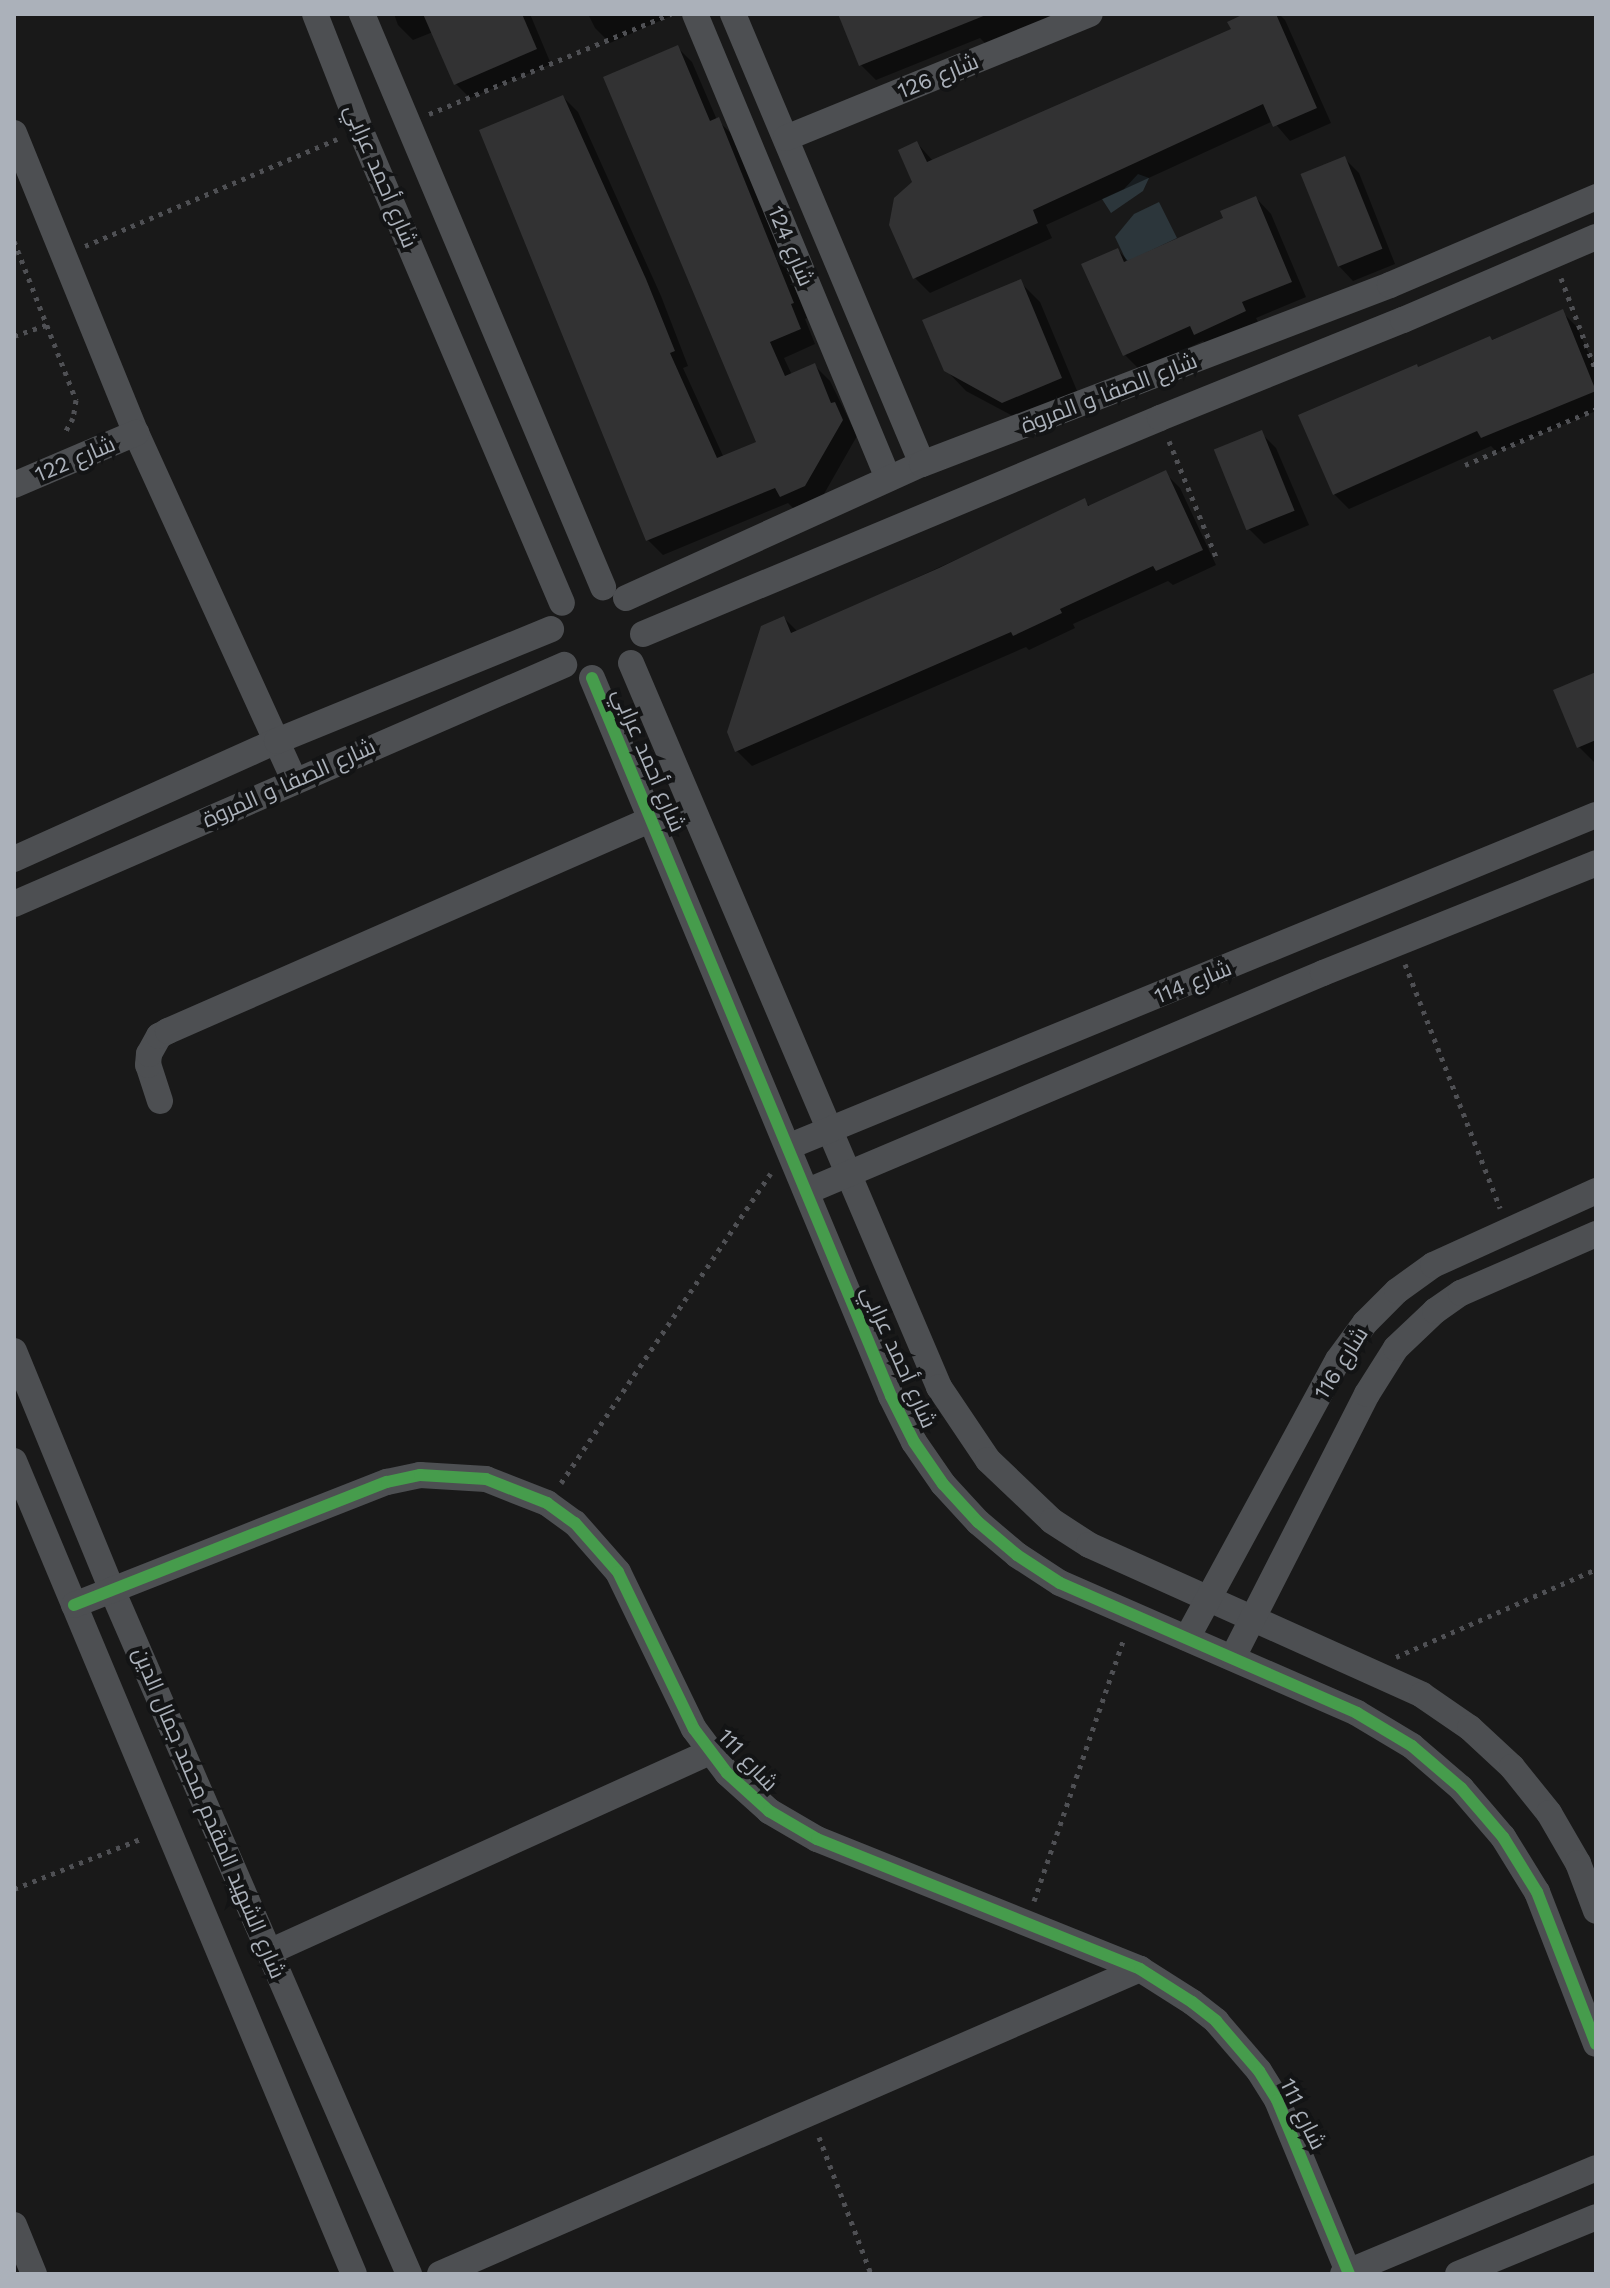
<!DOCTYPE html>
<meta charset="utf-8">
<style>
body{margin:0}
#map{position:relative;width:1610px;height:2288px;overflow:hidden;background:#191919;font-family:"Work Sans",Cairo,sans-serif}
div>[style]{position:absolute}
.water>*{inset:0;background:#2c363b}
.shadow>*{inset:0;background:#0007}
.building>*{inset:0;background:#323233;transform-origin:0 0}
.path>*{height:5px;margin-top:-2.5px;transform-origin:0;background:repeating-linear-gradient(90deg,#4f5054 0 4px,transparent 0 10px)}
.minor>*{height:26px;margin:-13px;padding:0 13px;transform-origin:13px;border-radius:13px;background:#4d4f52}
.cycleway>*{height:12px;margin:-6px;padding:0 6px;transform-origin:6px;border-radius:6px;background:#469c4c}
span{translate:-50% -50%;white-space:nowrap;text-align:center;line-height:1.15;-webkit-text-stroke:8px #131415;paint-order:stroke}
.street-label{font-size:22px;color:#abb1ba}
.frame{position:absolute;inset:0;border:16px solid #abb1ba;pointer-events:none}
</style>
<div id="map">
<div class="water">
<div style="clip-path:polygon(1138px 174px,1149px 178px,1143px 191px,1111px 213px,1102px 199px,1124px 189px)"></div>
<div style="clip-path:polygon(1159px 202px,1177px 238px,1127px 262px,1115px 237px,1134px 214px)"></div>
</div>
<div class="shadow">
<div style="clip-path:polygon(394px 14px,530px 14px,551px 64px,470px 98px,455px 83px,433px 32px,413px 40px,398px 25px)"></div>
<div style="clip-path:polygon(588px 14px,675px 14px,610px 43px,595px 28px)"></div>
<div style="clip-path:polygon(840px 14px,1083px 14px,991px 49px,980px 38px,876px 80px,861px 65px)"></div>
<div style="clip-path:polygon(1249px 14px,1279px 14px,1285px 20px,1331px 123px,1290px 141px,1273px 121px,1046px 225px,1052px 238px,930px 293px,915px 278px,891px 224px,915px 183px,917px 143px,933px 161px,1233px 30px)"></div>
<div style="clip-path:polygon(677px 47px,692px 62px,717px 120px,733px 135px,807px 318px,805px 319px,815px 344px,784px 358px,792px 375px,815px 366px,830px 381px,857px 436px,820px 501px,796px 511px,788px 503px,663px 555px,648px 540px,563px 97px,578px 112px,661px 296px,688px 366px,683px 368px,724px 458px,758px 444px)"></div>
<div style="clip-path:polygon(1344px 158px,1359px 173px,1395px 264px,1353px 281px,1338px 265px)"></div>
<div style="clip-path:polygon(1256px 198px,1271px 214px,1306px 297px,1256px 318px,1260px 326px,1211px 349px,1203px 341px,1140px 370px,1125px 355px,1118px 250px,1129px 262px,1226px 219px)"></div>
<div style="clip-path:polygon(1020px 282px,1040px 302px,1080px 398px,1024px 422px,966px 391px,946px 370px)"></div>
<div style="clip-path:polygon(1562px 312px,1577px 327px,1596px 370px,1596px 411px,1497px 452px,1491px 446px,1349px 509px,1334px 494px,1419px 369px)"></div>
<div style="clip-path:polygon(1261px 433px,1276px 448px,1309px 525px,1264px 544px,1249px 529px)"></div>
<div style="clip-path:polygon(1165px 473px,1180px 488px,1216px 565px,1173px 585px,1168px 581px,1073px 624px,1075px 628px,1029px 650px,1026px 647px,752px 766px,737px 751px,730px 732px,784px 618px,798px 632px,1084px 501px,1091px 507px)"></div>
<div style="clip-path:polygon(1596px 675px,1596px 761px,1594px 762px,1579px 747px)"></div>
</div>
<div class="building">
<div style="clip-path:polygon(423px 14px,522px 14px,537px 49px,454px 85px)"></div>
<div style="clip-path:polygon(838px 14px,986px 14px,986px 15px,859px 66px)"></div>
<div style="clip-path:polygon(1244px 14px,1276px 14px,1317px 108px,1273px 127px,1263px 104px,1033px 210px,1038px 223px,913px 279px,889px 225px,894px 198px,912px 182px,898px 150px,917px 141px,927px 162px,1231px 29px,1227px 22px)"></div>
<div style="clip-path:polygon(678px 45px,710px 121px,719px 117px,794px 303px,791px 304px,801px 329px,770px 342px,785px 376px,815px 363px,831px 403px,835px 402px,843px 420px,805px 486px,780px 497px,775px 488px,646px 541px,479px 130px,563px 95px,646px 279px,675px 351px,670px 353px,717px 458px,756px 442px,603px 77px)"></div>
<div style="left:1345px;top:156px;width:100px;height:48px;rotate:68deg"></div>
<div style="clip-path:polygon(1256px 196px,1292px 282px,1242px 302px,1246px 311px,1194px 335px,1190px 326px,1123px 356px,1081px 264px,1118px 248px,1124px 262px,1223px 218px,1220px 211px)"></div>
<div style="clip-path:polygon(1021px 279px,1062px 378px,1002px 403px,944px 371px,922px 320px)"></div>
<div style="clip-path:polygon(1563px 309px,1596px 391px,1481px 438px,1477px 431px,1333px 495px,1298px 415px,1417px 364px,1418px 367px,1490px 336px,1492px 340px)"></div>
<div style="left:1262px;top:430px;width:87px;height:52px;rotate:68deg"></div>
<div style="clip-path:polygon(1166px 470px,1203px 550px,1156px 571px,1153px 566px,1060px 609px,1062px 613px,1013px 636px,1011px 632px,735px 752px,727px 732px,761px 626px,784px 616px,791px 633px,939px 568px,1085px 498px,1088px 506px)"></div>
<div style="clip-path:polygon(1596px 672px,1596px 740px,1577px 748px,1553px 690px)"></div>
</div>
<div class="path">
<div style="left:429px;top:114px;width:262px;rotate:-22.5deg"></div>
<div style="left:14px;top:241px;width:171px;rotate:68.7deg"></div>
<div style="left:76px;top:400px;width:18px;rotate:99deg"></div>
<div style="left:73px;top:418px;width:18px;rotate:119deg"></div>
<div style="left:85px;top:246px;width:274px;rotate:-23deg"></div>
<div style="left:1561px;top:278px;width:99px;rotate:69.4deg"></div>
<div style="left:14px;top:336px;width:36px;rotate:-19deg"></div>
<div style="left:1169px;top:441px;width:125px;rotate:67.9deg"></div>
<div style="left:1465px;top:465px;width:142px;rotate:-23.1deg"></div>
<div style="left:1405px;top:964px;width:262px;rotate:68.7deg"></div>
<div style="left:561px;top:1483px;width:374px;rotate:-55.9deg"></div>
<div style="left:1396px;top:1657px;width:219px;rotate:-23.7deg"></div>
<div style="left:14px;top:1889px;width:139px;rotate:-21.6deg"></div>
<div style="left:1034px;top:1901px;width:278px;rotate:-71.1deg"></div>
<div style="left:819px;top:2137px;width:147px;rotate:69.2deg"></div>
</div>
<div class="minor">
<div style="left:315px;top:14px;width:123px;rotate:68.6deg"></div>
<div style="left:360px;top:129px;width:515px;rotate:66.92deg"></div>
<div style="left:362px;top:14px;width:622px;rotate:67.19deg"></div>
<div style="left:695px;top:14px;width:503px;rotate:67.42deg"></div>
<div style="left:733px;top:14px;width:488px;rotate:67.2deg"></div>
<div style="left:14px;top:133px;width:324px;rotate:67.9deg"></div>
<div style="left:136px;top:433px;width:380px;rotate:65.5deg"></div>
<div style="left:786px;top:138px;width:328px;rotate:-22.2deg"></div>
<div style="left:14px;top:485px;width:133px;rotate:-23.1deg"></div>
<div style="left:626px;top:598px;width:325px;rotate:-24.4deg"></div>
<div style="left:922px;top:464px;width:501px;rotate:-20.93deg"></div>
<div style="left:1390px;top:285px;width:224px;rotate:-23.1deg"></div>
<div style="left:643px;top:634px;width:560px;rotate:-22.67deg"></div>
<div style="left:1160px;top:418px;width:262px;rotate:-22deg"></div>
<div style="left:1403px;top:320px;width:210px;rotate:-23.3deg"></div>
<div style="left:631px;top:663px;width:787px;rotate:66.95deg"></div>
<div style="left:939px;top:1387px;width:88px;rotate:56.1deg"></div>
<div style="left:988px;top:1460px;width:88px;rotate:43.6deg"></div>
<div style="left:1052px;top:1521px;width:44px;rotate:33deg"></div>
<div style="left:1089px;top:1545px;width:365px;rotate:24.2deg"></div>
<div style="left:1422px;top:1695px;width:58px;rotate:34.5deg"></div>
<div style="left:1470px;top:1728px;width:57px;rotate:42.9deg"></div>
<div style="left:1512px;top:1767px;width:59px;rotate:51.2deg"></div>
<div style="left:1549px;top:1813px;width:58px;rotate:59.9deg"></div>
<div style="left:1578px;top:1863px;width:51px;rotate:69.4deg"></div>
<div style="left:592px;top:678px;width:778px;rotate:67.39deg"></div>
<div style="left:891px;top:1396px;width:51px;rotate:63.4deg"></div>
<div style="left:914px;top:1442px;width:51px;rotate:55.4deg"></div>
<div style="left:943px;top:1484px;width:52px;rotate:47.4deg"></div>
<div style="left:978px;top:1522px;width:51px;rotate:40.2deg"></div>
<div style="left:1017px;top:1555px;width:51px;rotate:33.1deg"></div>
<div style="left:1060px;top:1583px;width:324px;rotate:23.6deg"></div>
<div style="left:1357px;top:1713px;width:64px;rotate:31deg"></div>
<div style="left:1412px;top:1746px;width:65px;rotate:40.6deg"></div>
<div style="left:1461px;top:1788px;width:65px;rotate:49.4deg"></div>
<div style="left:1503px;top:1837px;width:65px;rotate:58.3deg"></div>
<div style="left:1537px;top:1892px;width:163px;rotate:68.8deg"></div>
<div style="left:14px;top:859px;width:288px;rotate:-24.2deg"></div>
<div style="left:277px;top:741px;width:296px;rotate:-22.2deg"></div>
<div style="left:14px;top:904px;width:600px;rotate:-23.49deg"></div>
<div style="left:160px;top:1101px;width:38px;rotate:-108deg"></div>
<div style="left:148px;top:1065px;width:11px;rotate:-85deg"></div>
<div style="left:149px;top:1054px;width:21px;rotate:-61deg"></div>
<div style="left:159px;top:1036px;width:10px;rotate:-29deg"></div>
<div style="left:168px;top:1031px;width:528px;rotate:-23.65deg"></div>
<div style="left:790px;top:1146px;width:871px;rotate:-22.33deg"></div>
<div style="left:808px;top:1191px;width:559px;rotate:-22.94deg"></div>
<div style="left:1323px;top:973px;width:294px;rotate:-21.9deg"></div>
<div style="left:14px;top:1351px;width:258px;rotate:67.7deg"></div>
<div style="left:112px;top:1590px;width:746px;rotate:66.53deg"></div>
<div style="left:14px;top:1461px;width:881px;rotate:67.31deg"></div>
<div style="left:74px;top:1605px;width:336px;rotate:-21.5deg"></div>
<div style="left:387px;top:1482px;width:34px;rotate:-12deg"></div>
<div style="left:420px;top:1475px;width:66px;rotate:3.5deg"></div>
<div style="left:486px;top:1479px;width:66px;rotate:21.5deg"></div>
<div style="left:547px;top:1503px;width:34px;rotate:36deg"></div>
<div style="left:575px;top:1523px;width:65px;rotate:48.7deg"></div>
<div style="left:618px;top:1572px;width:174px;rotate:64.2deg"></div>
<div style="left:694px;top:1729px;width:55px;rotate:53.1deg"></div>
<div style="left:727px;top:1773px;width:57px;rotate:42.1deg"></div>
<div style="left:769px;top:1811px;width:56px;rotate:30.3deg"></div>
<div style="left:817px;top:1839px;width:348px;rotate:21.9deg"></div>
<div style="left:1140px;top:1969px;width:62px;rotate:32.4deg"></div>
<div style="left:1192px;top:2002px;width:31px;rotate:38deg"></div>
<div style="left:1216px;top:2021px;width:66px;rotate:49.3deg"></div>
<div style="left:1259px;top:2071px;width:34px;rotate:58deg"></div>
<div style="left:1277px;top:2100px;width:188px;rotate:67.5deg"></div>
<div style="left:1187px;top:1638px;width:316px;rotate:-61.5deg"></div>
<div style="left:1338px;top:1360px;width:46px;rotate:-53.9deg"></div>
<div style="left:1365px;top:1323px;width:45px;rotate:-45deg"></div>
<div style="left:1397px;top:1291px;width:44px;rotate:-35.8deg"></div>
<div style="left:1433px;top:1265px;width:179px;rotate:-24.4deg"></div>
<div style="left:1233px;top:1657px;width:295px;rotate:-63deg"></div>
<div style="left:1367px;top:1394px;width:54px;rotate:-57.8deg"></div>
<div style="left:1396px;top:1348px;width:54px;rotate:-43.5deg"></div>
<div style="left:1435px;top:1311px;width:32px;rotate:-35deg"></div>
<div style="left:1461px;top:1293px;width:147px;rotate:-23.6deg"></div>
<div style="left:269px;top:1952px;width:483px;rotate:-24.4deg"></div>
<div style="left:14px;top:2225px;width:53px;rotate:67.8deg"></div>
<div style="left:440px;top:2274px;width:764px;rotate:-23.54deg"></div>
<div style="left:1343px;top:2274px;width:274px;rotate:-22.7deg"></div>
<div style="left:1458px;top:2274px;width:149px;rotate:-22.4deg"></div>
</div>
<div class="cycleway">
<div style="left:592px;top:678px;width:778px;rotate:67.39deg"></div>
<div style="left:891px;top:1396px;width:51px;rotate:63.4deg"></div>
<div style="left:914px;top:1442px;width:51px;rotate:55.4deg"></div>
<div style="left:943px;top:1484px;width:52px;rotate:47.4deg"></div>
<div style="left:978px;top:1522px;width:51px;rotate:40.2deg"></div>
<div style="left:1017px;top:1555px;width:51px;rotate:33.1deg"></div>
<div style="left:1060px;top:1583px;width:324px;rotate:23.6deg"></div>
<div style="left:1357px;top:1713px;width:64px;rotate:31deg"></div>
<div style="left:1412px;top:1746px;width:65px;rotate:40.6deg"></div>
<div style="left:1461px;top:1788px;width:65px;rotate:49.4deg"></div>
<div style="left:1503px;top:1837px;width:65px;rotate:58.3deg"></div>
<div style="left:1537px;top:1892px;width:163px;rotate:68.8deg"></div>
<div style="left:74px;top:1605px;width:336px;rotate:-21.5deg"></div>
<div style="left:387px;top:1482px;width:34px;rotate:-12deg"></div>
<div style="left:420px;top:1475px;width:66px;rotate:3.5deg"></div>
<div style="left:486px;top:1479px;width:66px;rotate:21.5deg"></div>
<div style="left:547px;top:1503px;width:34px;rotate:36deg"></div>
<div style="left:575px;top:1523px;width:65px;rotate:48.7deg"></div>
<div style="left:618px;top:1572px;width:174px;rotate:64.2deg"></div>
<div style="left:694px;top:1729px;width:55px;rotate:53.1deg"></div>
<div style="left:727px;top:1773px;width:57px;rotate:42.1deg"></div>
<div style="left:769px;top:1811px;width:56px;rotate:30.3deg"></div>
<div style="left:817px;top:1839px;width:348px;rotate:21.9deg"></div>
<div style="left:1140px;top:1969px;width:62px;rotate:32.4deg"></div>
<div style="left:1192px;top:2002px;width:31px;rotate:38deg"></div>
<div style="left:1216px;top:2021px;width:66px;rotate:49.3deg"></div>
<div style="left:1259px;top:2071px;width:34px;rotate:58deg"></div>
<div style="left:1277px;top:2100px;width:188px;rotate:67.5deg"></div>
</div>
<div class="street-label">
<span style="left:938px;top:76px;rotate:-22deg">شارع 126</span>
<span style="left:381px;top:176px;rotate:67deg">شارع أحمد عرابي</span>
<span style="left:791px;top:246px;rotate:67deg">شارع 124</span>
<span style="left:1109px;top:393px;rotate:-21deg">شارع الصفا و المروة</span>
<span style="left:75px;top:459px;rotate:-23deg">شارع 122</span>
<span style="left:649px;top:760px;rotate:67deg">شارع أحمد عرابي</span>
<span style="left:289px;top:783px;rotate:-24deg">شارع الصفا و المروة</span>
<span style="left:1193px;top:982px;rotate:-22deg">شارع 114</span>
<span style="left:899px;top:1357px;rotate:66deg">شارع أحمد عرابي</span>
<span style="left:1341px;top:1363px;rotate:-58deg">شارع 116</span>
<span style="left:748px;top:1760px;rotate:47deg">شارع 111</span>
<span style="left:209px;top:1813px;rotate:67deg">شارع الشهيد المقدم محمد جمال الدين</span>
<span style="left:1303px;top:2114px;rotate:64deg">شارع 111</span>
</div>
<div class="frame"></div>
</div>
